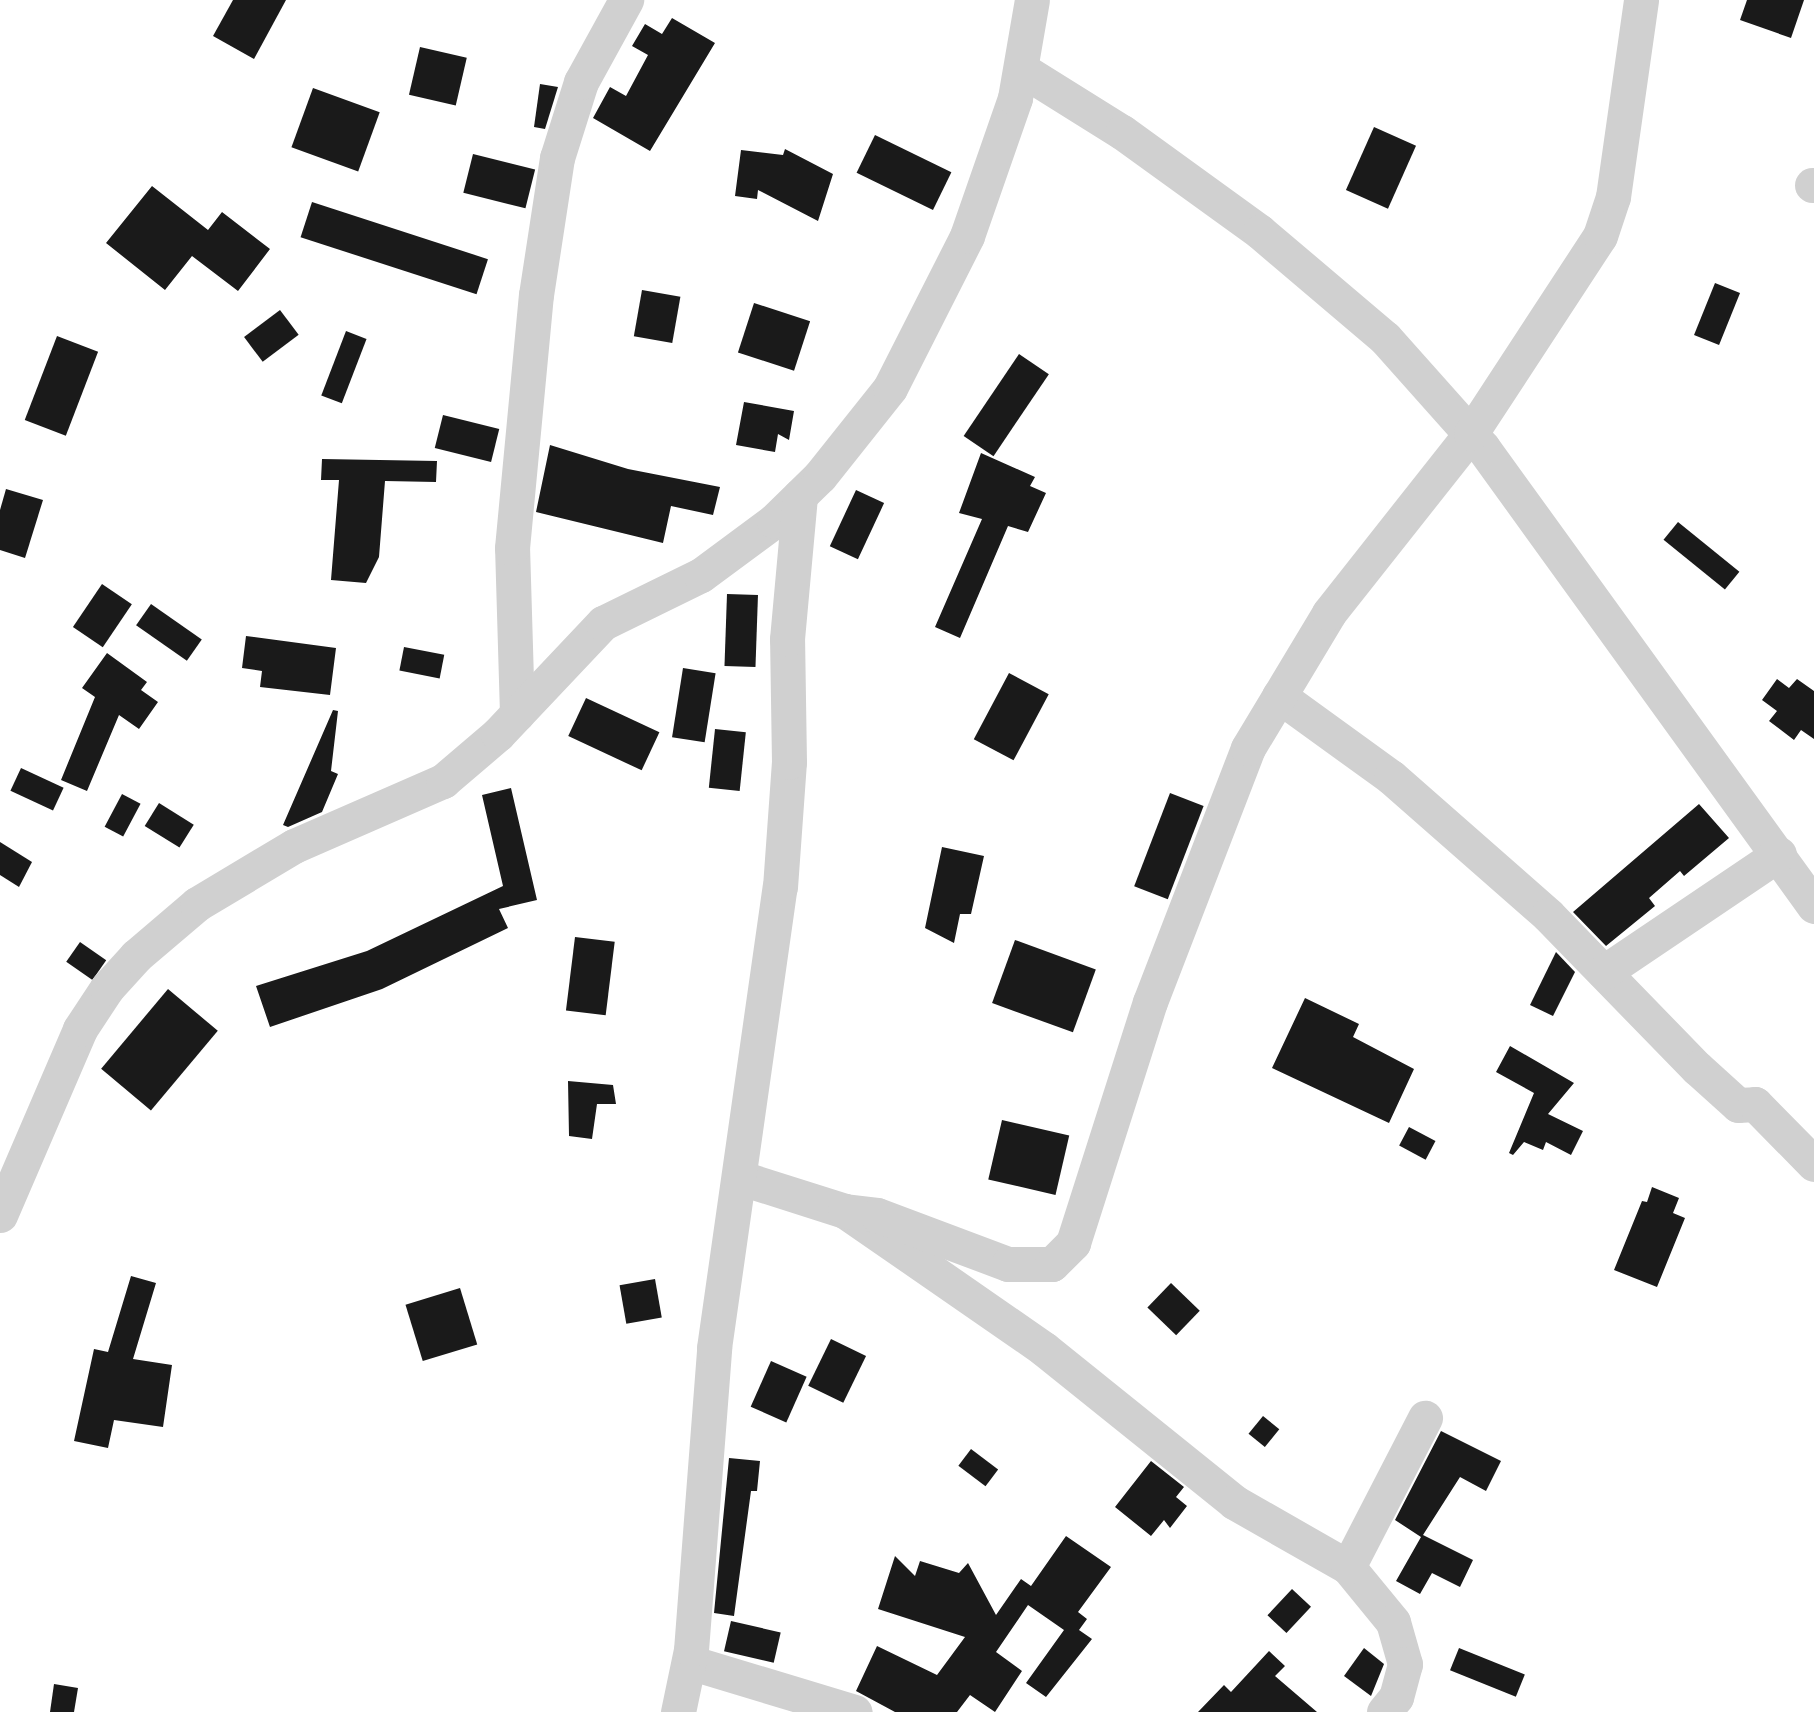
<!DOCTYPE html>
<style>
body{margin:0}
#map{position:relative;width:1814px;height:1712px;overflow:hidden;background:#fff;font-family:"Source Sans 3",sans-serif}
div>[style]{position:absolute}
.building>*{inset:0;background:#1a1a1a;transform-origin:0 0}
.minor>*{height:35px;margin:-17.5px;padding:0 17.5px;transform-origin:17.5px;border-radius:17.5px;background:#d0d0d0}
span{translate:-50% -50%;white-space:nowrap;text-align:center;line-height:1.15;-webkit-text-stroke:7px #fff;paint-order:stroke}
</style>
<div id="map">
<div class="building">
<div style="clip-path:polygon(233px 0,286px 0,254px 59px,213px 36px)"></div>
<div style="clip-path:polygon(1747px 0,1804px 0,1791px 38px,1740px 20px)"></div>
<div style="clip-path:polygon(672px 18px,715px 43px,650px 151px,593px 118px,610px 87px,626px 96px,648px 55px,632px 46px,645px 24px,662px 34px)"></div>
<div style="left:420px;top:47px;width:48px;height:49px;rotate:13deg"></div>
<div style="clip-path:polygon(540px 84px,558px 87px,545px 129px,534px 127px)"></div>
<div style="left:313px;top:88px;width:71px;height:63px;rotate:20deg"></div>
<div style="left:1374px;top:127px;width:46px;height:69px;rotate:24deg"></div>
<div style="left:875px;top:135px;width:85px;height:42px;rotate:26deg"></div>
<div style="clip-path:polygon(785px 149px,833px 174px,818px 221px,758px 190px,757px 199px,735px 196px,741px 150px,783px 155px)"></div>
<div style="left:473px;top:154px;width:64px;height:40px;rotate:14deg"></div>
<div style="clip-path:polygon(152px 186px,208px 230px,222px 212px,270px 249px,238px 291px,192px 256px,165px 290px,106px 243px)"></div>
<div style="left:312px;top:202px;width:185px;height:37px;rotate:18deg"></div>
<div style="left:1715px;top:283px;width:27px;height:56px;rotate:22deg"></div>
<div style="left:642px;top:290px;width:39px;height:47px;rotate:10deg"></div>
<div style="left:754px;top:303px;width:59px;height:52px;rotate:18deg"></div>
<div style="left:280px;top:310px;width:31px;height:45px;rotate:53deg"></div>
<div style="left:346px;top:331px;width:22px;height:69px;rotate:21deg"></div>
<div style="left:57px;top:336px;width:44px;height:90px;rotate:21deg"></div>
<div style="left:1019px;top:354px;width:36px;height:99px;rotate:34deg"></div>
<div style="clip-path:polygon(744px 402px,794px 411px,789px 440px,778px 434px,775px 452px,736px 445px)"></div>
<div style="left:443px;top:415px;width:58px;height:34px;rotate:14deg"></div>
<div style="clip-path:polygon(550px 445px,628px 469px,720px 487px,713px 515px,671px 506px,663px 543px,536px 512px)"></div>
<div style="clip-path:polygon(981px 453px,1035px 477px,1030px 486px,1046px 493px,1028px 532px,1008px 526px,960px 638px,935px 627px,982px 519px,959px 513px)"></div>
<div style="clip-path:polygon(322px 459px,437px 461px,436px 482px,385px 481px,379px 557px,366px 583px,331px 580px,339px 480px,321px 480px)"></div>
<div style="clip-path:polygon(6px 489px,43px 500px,25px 558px,0 550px,0 510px)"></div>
<div style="left:856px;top:490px;width:31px;height:62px;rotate:25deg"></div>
<div style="left:1678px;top:522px;width:79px;height:23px;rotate:39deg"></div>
<div style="left:102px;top:584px;width:36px;height:52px;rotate:34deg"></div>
<div style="left:727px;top:594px;width:31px;height:72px;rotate:2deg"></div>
<div style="left:151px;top:604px;width:62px;height:26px;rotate:35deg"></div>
<div style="clip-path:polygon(246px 636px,336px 648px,330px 695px,260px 687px,262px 671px,242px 668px)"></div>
<div style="left:404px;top:647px;width:41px;height:24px;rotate:11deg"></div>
<div style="clip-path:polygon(107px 653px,147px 682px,141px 690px,158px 702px,139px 729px,119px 715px,87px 791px,61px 780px,95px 697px,82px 688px)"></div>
<div style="left:683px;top:668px;width:33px;height:70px;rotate:9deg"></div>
<div style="left:1009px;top:673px;width:45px;height:75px;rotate:28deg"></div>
<div style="clip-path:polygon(1777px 679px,1789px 688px,1797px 679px,1814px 691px,1814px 739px,1801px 730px,1794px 740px,1769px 721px,1777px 711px,1762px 700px)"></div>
<div style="left:586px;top:698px;width:81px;height:42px;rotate:25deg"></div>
<div style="clip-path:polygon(333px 710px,338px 711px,331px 771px,338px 774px,322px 812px,288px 827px,283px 825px)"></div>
<div style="left:715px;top:729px;width:31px;height:59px;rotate:6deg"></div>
<div style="left:21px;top:768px;width:47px;height:25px;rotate:25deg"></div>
<div style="clip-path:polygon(511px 788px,537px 900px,499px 909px,508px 928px,382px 989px,270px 1027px,256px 986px,367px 951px,503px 886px,482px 795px)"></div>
<div style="left:1170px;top:793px;width:36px;height:100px;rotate:21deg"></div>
<div style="left:122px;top:794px;width:21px;height:37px;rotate:28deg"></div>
<div style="left:159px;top:803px;width:41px;height:27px;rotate:32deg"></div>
<div style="clip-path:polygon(1699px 804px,1729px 838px,1684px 876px,1680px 871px,1649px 898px,1655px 906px,1606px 946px,1573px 912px)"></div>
<div style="clip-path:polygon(0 842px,32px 862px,19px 887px,0 875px)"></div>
<div style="clip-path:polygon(942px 847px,984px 856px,971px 914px,960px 914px,954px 943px,925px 928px)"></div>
<div style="left:575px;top:937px;width:40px;height:74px;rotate:7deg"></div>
<div style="left:1015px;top:940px;width:86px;height:67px;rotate:20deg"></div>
<div style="left:80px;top:942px;width:32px;height:24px;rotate:35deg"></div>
<div style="clip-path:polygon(1556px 952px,1575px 972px,1553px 1016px,1530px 1005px)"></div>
<div style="left:168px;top:989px;width:65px;height:104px;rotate:40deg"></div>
<div style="clip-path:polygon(1305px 998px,1359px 1024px,1353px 1037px,1414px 1069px,1389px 1123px,1272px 1068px)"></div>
<div style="clip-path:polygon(1510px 1046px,1574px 1083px,1548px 1114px,1583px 1131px,1571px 1155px,1546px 1142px,1543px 1150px,1524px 1142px,1513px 1155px,1509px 1153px,1534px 1093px,1496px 1072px)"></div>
<div style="clip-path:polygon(568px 1081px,613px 1085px,616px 1104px,597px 1104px,592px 1139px,569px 1136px)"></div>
<div style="left:1002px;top:1120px;width:69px;height:61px;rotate:13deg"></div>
<div style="left:1409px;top:1127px;width:30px;height:21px;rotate:28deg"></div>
<div style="clip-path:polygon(1652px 1187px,1679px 1198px,1673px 1213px,1685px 1218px,1657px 1287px,1614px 1270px,1642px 1201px,1647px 1202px)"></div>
<div style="clip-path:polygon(131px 1276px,156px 1283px,133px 1359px,172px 1365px,163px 1427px,114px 1420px,108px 1448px,74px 1441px,94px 1349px,108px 1352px)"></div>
<div style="left:655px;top:1279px;width:39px;height:36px;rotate:80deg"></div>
<div style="left:1171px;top:1283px;width:40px;height:34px;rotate:44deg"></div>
<div style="left:460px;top:1288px;width:59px;height:57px;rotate:73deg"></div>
<div style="left:831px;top:1339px;width:39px;height:52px;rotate:26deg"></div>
<div style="left:771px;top:1361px;width:39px;height:50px;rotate:24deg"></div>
<div style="left:1263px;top:1416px;width:21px;height:23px;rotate:39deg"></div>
<div style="clip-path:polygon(1441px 1431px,1501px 1461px,1486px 1491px,1460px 1477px,1423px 1535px,1473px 1560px,1460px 1587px,1432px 1573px,1420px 1594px,1396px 1581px,1421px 1537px,1395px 1520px)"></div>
<div style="left:971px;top:1449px;width:34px;height:21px;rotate:37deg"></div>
<div style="clip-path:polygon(729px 1458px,760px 1461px,757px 1491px,751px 1491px,734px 1616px,714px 1613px)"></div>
<div style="clip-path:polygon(1151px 1461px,1184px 1487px,1176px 1497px,1187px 1506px,1170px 1528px,1164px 1520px,1151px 1536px,1115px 1507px)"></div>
<div style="clip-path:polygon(1066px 1536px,1111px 1567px,1078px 1612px,1087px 1619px,1079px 1630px,1092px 1639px,1046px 1697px,1026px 1683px,1064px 1630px,1028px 1605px,996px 1652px,1022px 1671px,995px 1712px,970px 1695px,957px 1712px,895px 1712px,856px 1691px,877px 1646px,937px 1675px,965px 1637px,878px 1609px,895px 1556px,915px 1576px,920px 1561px,959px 1573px,968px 1563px,996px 1615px,1021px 1579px,1031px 1586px)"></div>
<div style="left:1292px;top:1589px;width:26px;height:36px;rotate:43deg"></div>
<div style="left:731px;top:1621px;width:51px;height:31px;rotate:13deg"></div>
<div style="clip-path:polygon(1364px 1648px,1384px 1664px,1371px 1696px,1344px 1676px)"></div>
<div style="left:1459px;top:1648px;width:71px;height:24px;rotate:22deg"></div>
<div style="clip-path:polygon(1269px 1651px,1285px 1666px,1275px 1676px,1317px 1712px,1198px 1712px,1224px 1685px,1231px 1692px)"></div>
<div style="clip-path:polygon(54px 1684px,78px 1688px,74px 1712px,50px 1712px)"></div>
</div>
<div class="minor">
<div style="left:1021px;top:69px;width:119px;rotate:32deg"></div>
<div style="left:1122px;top:132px;width:170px;rotate:35.9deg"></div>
<div style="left:1260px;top:232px;width:164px;rotate:40.3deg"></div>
<div style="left:1385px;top:338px;width:147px;rotate:48.3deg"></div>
<div style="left:1483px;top:448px;width:565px;rotate:54.14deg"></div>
<div style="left:1812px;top:185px;width:2px"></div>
<div style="left:1279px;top:696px;width:138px;rotate:35.9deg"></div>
<div style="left:1391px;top:777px;width:209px;rotate:41.3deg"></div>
<div style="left:1548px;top:915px;width:214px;rotate:45.8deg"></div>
<div style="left:1697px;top:1068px;width:55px;rotate:42.1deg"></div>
<div style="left:1738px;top:1105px;width:17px;rotate:-3deg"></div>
<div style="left:1755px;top:1104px;width:84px;rotate:45.5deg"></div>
<div style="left:517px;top:714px;width:166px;rotate:-91.7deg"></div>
<div style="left:512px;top:548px;width:254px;rotate:-84.6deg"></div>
<div style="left:536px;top:295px;width:139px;rotate:-81.3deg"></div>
<div style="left:557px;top:158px;width:80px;rotate:-72.5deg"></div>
<div style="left:581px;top:82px;width:94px;rotate:-61.2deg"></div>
<div style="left:1604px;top:972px;width:211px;rotate:-34deg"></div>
<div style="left:741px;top:1178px;width:109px;rotate:17.6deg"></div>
<div style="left:845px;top:1211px;width:242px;rotate:34.7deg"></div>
<div style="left:1044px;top:1349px;width:244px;rotate:38.8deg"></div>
<div style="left:1234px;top:1502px;width:131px;rotate:29.7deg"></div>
<div style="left:1348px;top:1567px;width:71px;rotate:50.7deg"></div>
<div style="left:1393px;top:1622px;width:44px;rotate:74.1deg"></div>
<div style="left:1405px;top:1664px;width:34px;rotate:105deg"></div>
<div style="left:1396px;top:1697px;width:19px;rotate:129deg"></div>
<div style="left:845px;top:1211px;width:32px;rotate:7deg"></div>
<div style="left:877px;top:1215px;width:140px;rotate:20.5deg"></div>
<div style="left:1008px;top:1264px;width:44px"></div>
<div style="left:1052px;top:1264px;width:30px;rotate:-45deg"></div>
<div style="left:1073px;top:1243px;width:253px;rotate:-72.3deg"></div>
<div style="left:1150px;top:1002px;width:272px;rotate:-68.9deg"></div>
<div style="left:1248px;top:748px;width:157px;rotate:-59deg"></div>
<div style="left:1329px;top:613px;width:229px;rotate:-51.7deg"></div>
<div style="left:1471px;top:433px;width:235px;rotate:-56.8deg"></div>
<div style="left:1600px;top:236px;width:41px;rotate:-71.6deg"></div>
<div style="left:1613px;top:197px;width:199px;rotate:-81.9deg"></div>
<div style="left:0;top:1215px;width:202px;rotate:-66.7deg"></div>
<div style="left:80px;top:1029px;width:49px;rotate:-56.6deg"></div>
<div style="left:107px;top:988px;width:43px;rotate:-47.8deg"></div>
<div style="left:136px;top:956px;width:80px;rotate:-40.4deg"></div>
<div style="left:197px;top:904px;width:113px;rotate:-30.9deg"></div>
<div style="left:294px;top:846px;width:163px;rotate:-23.6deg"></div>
<div style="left:443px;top:781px;width:72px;rotate:-40.5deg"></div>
<div style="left:498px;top:734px;width:153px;rotate:-46.6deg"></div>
<div style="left:603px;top:623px;width:109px;rotate:-26.1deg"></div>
<div style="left:701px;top:575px;width:91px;rotate:-36.5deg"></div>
<div style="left:774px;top:521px;width:64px;rotate:-44.4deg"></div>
<div style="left:820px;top:476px;width:112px;rotate:-51.5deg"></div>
<div style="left:890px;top:388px;width:170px;rotate:-63.1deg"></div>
<div style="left:967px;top:236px;width:146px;rotate:-70.8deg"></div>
<div style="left:1015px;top:98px;width:99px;rotate:-80.2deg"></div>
<div style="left:1348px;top:1567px;width:168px;rotate:-62.7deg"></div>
<div style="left:689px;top:1662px;width:173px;rotate:16.8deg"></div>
<div style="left:678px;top:1712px;width:63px;rotate:-78.2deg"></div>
<div style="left:691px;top:1650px;width:303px;rotate:-85.6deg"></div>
<div style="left:714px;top:1348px;width:466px;rotate:-81.9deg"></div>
<div style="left:780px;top:887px;width:125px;rotate:-85.9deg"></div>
<div style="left:789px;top:762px;width:123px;rotate:-90.9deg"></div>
<div style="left:787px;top:639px;width:144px;rotate:-84.8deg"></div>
</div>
</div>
